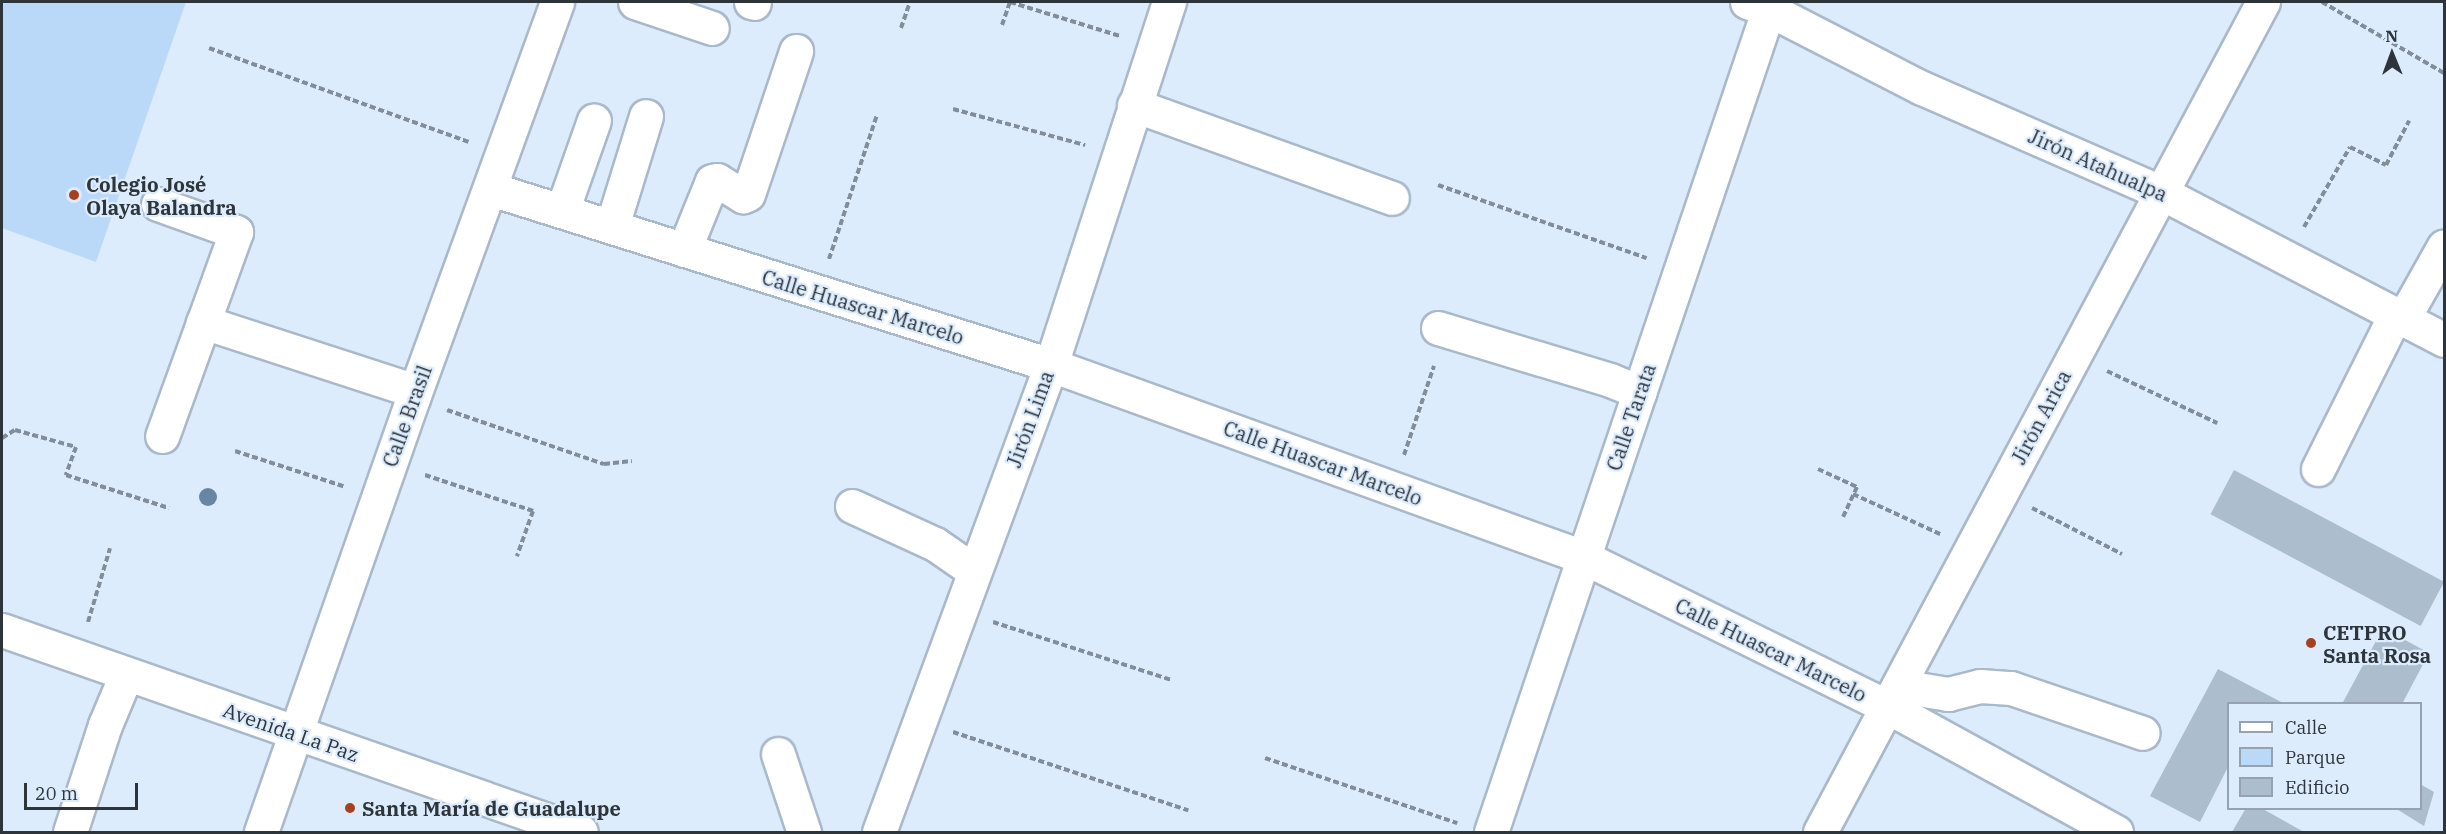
<!DOCTYPE html>
<meta charset="utf-8">
<style>
body{margin:0}
#map{position:relative;width:2446px;height:834px;overflow:hidden;background:#dcecfd;font-family:"IBM Plex Serif",serif}
div>[style]{position:absolute}
.green>*{inset:0;background:#bad9f9}
.building>*{inset:0;background:#acbdcd;transform-origin:0 0}
.path>*{height:4px;margin-top:-2px;transform-origin:0;background:repeating-linear-gradient(90deg,#828d99 0 6px,transparent 0 9px)}
.roads{filter:drop-shadow(2px 0 #a9b9c9) drop-shadow(-2px 0 #a9b9c9) drop-shadow(0 2px #a9b9c9) drop-shadow(0 -2px #a9b9c9)}
.minor>*{height:33px;margin:-16.5px;padding:0 16.5px;transform-origin:16.5px;border-radius:16.5px;background:#fff}
.trees>*{width:18px;height:18px;margin:-9px;border-radius:50%;background:#6786a1}
.dots>*{width:16px;height:16px;translate:-50% -50%;box-sizing:border-box;border:3px solid #dcecfd;border-radius:50%}
span{translate:-50% -50%;white-space:nowrap;text-align:center;line-height:1.15;-webkit-text-stroke:4.5px #dcecfd;paint-order:stroke}
.street-label{font-size:20px;color:#2d343a}
.poi-label{font-size:20px;color:#2d343a;font-weight:700}
.left{translate:0 -50%;text-align:left}
.frame{position:absolute;inset:0;border:3px solid #2d343a;pointer-events:none}
.legend{position:absolute;left:2227px;top:702px;width:195px;height:108px;box-sizing:border-box;background:#dcecfd;border:2px solid #96a2af;margin:0;padding:8px 10px;list-style:none;font-size:18px;color:#2d343a}
.legend li{display:flex;align-items:center;gap:12px;height:30px}
.legend b{width:30px;border:2px solid #96a2af}
.north{position:absolute;left:2362px;top:24px;width:60px;height:60px;-webkit-text-stroke:4px #dcecfd;paint-order:stroke;rotate:359deg;font-size:16px;font-weight:700;line-height:24px;text-align:center;color:#2d343a}
.north::after{content:'';display:block;margin:auto;width:21px;height:27px;background:#2d343a;clip-path:polygon(50% 0,100% 100%,50% 72%,0 100%)}
.scale{position:absolute;left:24px;top:783px;width:114px;height:27px;box-sizing:border-box;border:3px solid #2d343a;border-top:0;padding-left:8px;font-size:18px;line-height:21px;white-space:nowrap;color:#2d343a;-webkit-text-stroke:4px #dcecfd;paint-order:stroke}
</style>
<div id="map">
<div class="green">
<div style="clip-path:polygon(2px 2px,186px 2px,96px 262px,2px 228px)"></div>
</div>
<div class="building">
<div style="left:2234px;top:470px;width:238px;height:50px;rotate:28deg"></div>
<div style="clip-path:polygon(2383px 628px,2429px 653px,2402px 704px,2342px 704px)"></div>
<div style="clip-path:polygon(2218px 669px,2285px 704px,2228px 704px,2228px 767px,2200px 822px,2150px 796px)"></div>
<div style="clip-path:polygon(2420px 784px,2434px 792px,2424px 826px,2395px 808px,2420px 808px)"></div>
<div style="clip-path:polygon(2246px 808px,2261px 808px,2304px 832px,2232px 832px)"></div>
</div>
<div class="path">
<div style="left:2322px;top:2px;width:141px;rotate:30.2deg"></div>
<div style="left:1002px;top:25px;width:24px;rotate:-71deg"></div>
<div style="left:1010px;top:2px;width:115px;rotate:17.2deg"></div>
<div style="left:901px;top:28px;width:28px;rotate:-71deg"></div>
<div style="left:209px;top:48px;width:276px;rotate:19.9deg"></div>
<div style="left:953px;top:109px;width:137px;rotate:15.3deg"></div>
<div style="left:1438px;top:185px;width:221px;rotate:19.3deg"></div>
<div style="left:2304px;top:227px;width:92px;rotate:-60.1deg"></div>
<div style="left:2350px;top:147px;width:40px;rotate:26.6deg"></div>
<div style="left:2386px;top:165px;width:50px;rotate:-62.4deg"></div>
<div style="left:829px;top:259px;width:152px;rotate:-71.6deg"></div>
<div style="left:2107px;top:371px;width:122px;rotate:25.3deg"></div>
<div style="left:447px;top:410px;width:166px;rotate:19deg"></div>
<div style="left:604px;top:464px;width:28px;rotate:-6deg"></div>
<div style="left:2px;top:438px;width:15px;rotate:-32deg"></div>
<div style="left:15px;top:430px;width:63px;rotate:15.6deg"></div>
<div style="left:76px;top:447px;width:30px;rotate:110deg"></div>
<div style="left:66px;top:475px;width:108px;rotate:17.8deg"></div>
<div style="left:235px;top:451px;width:114px;rotate:18deg"></div>
<div style="left:1404px;top:455px;width:94px;rotate:-71.4deg"></div>
<div style="left:1818px;top:469px;width:43px;rotate:24.8deg"></div>
<div style="left:1857px;top:487px;width:33px;rotate:115deg"></div>
<div style="left:425px;top:475px;width:114px;rotate:18.4deg"></div>
<div style="left:533px;top:511px;width:48px;rotate:109.6deg"></div>
<div style="left:1853px;top:494px;width:96px;rotate:24.7deg"></div>
<div style="left:2032px;top:508px;width:101px;rotate:27.1deg"></div>
<div style="left:88px;top:622px;width:77px;rotate:-73.4deg"></div>
<div style="left:993px;top:622px;width:188px;rotate:18deg"></div>
<div style="left:953px;top:732px;width:248px;rotate:18.4deg"></div>
<div style="left:1265px;top:758px;width:203px;rotate:18.7deg"></div>
</div>
<div class="roads">
<div class="minor">
<div style="left:635px;top:2px;width:81px;rotate:18.7deg"></div>
<div style="left:751px;top:2px;width:3px;rotate:18deg"></div>
<div style="left:1747px;top:2px;width:22px;rotate:18deg"></div>
<div style="left:1768px;top:9px;width:173px;rotate:27.2deg"></div>
<div style="left:1922px;top:88px;width:260px;rotate:23.6deg"></div>
<div style="left:2160px;top:192px;width:320px;rotate:27.5deg"></div>
<div style="left:1134px;top:105px;width:274px;rotate:19.8deg"></div>
<div style="left:491px;top:189px;width:587px;rotate:17.45deg"></div>
<div style="left:1051px;top:365px;width:566px;rotate:19.84deg"></div>
<div style="left:1583px;top:557px;width:340px;rotate:26.2deg"></div>
<div style="left:1888px;top:707px;width:260px;rotate:28.7deg"></div>
<div style="left:158px;top:204px;width:83px;rotate:19.7deg"></div>
<div style="left:236px;top:232px;width:217px;rotate:109.9deg"></div>
<div style="left:562px;top:211px;width:96px;rotate:-70.6deg"></div>
<div style="left:612px;top:226px;width:115px;rotate:-72.8deg"></div>
<div style="left:684px;top:250px;width:74px;rotate:-67.9deg"></div>
<div style="left:712px;top:181px;width:5px;rotate:-11deg"></div>
<div style="left:717px;top:180px;width:31px;rotate:32deg"></div>
<div style="left:743px;top:196px;width:5px;rotate:-22deg"></div>
<div style="left:748px;top:194px;width:151px;rotate:-71.4deg"></div>
<div style="left:2404px;top:317px;width:81px;rotate:-60.6deg"></div>
<div style="left:203px;top:322px;width:223px;rotate:18deg"></div>
<div style="left:1438px;top:328px;width:180px;rotate:16.8deg"></div>
<div style="left:1610px;top:380px;width:32px;rotate:22deg"></div>
<div style="left:2318px;top:469px;width:174px;rotate:-63.4deg"></div>
<div style="left:852px;top:506px;width:91px;rotate:24.6deg"></div>
<div style="left:935px;top:544px;width:47px;rotate:34.7deg"></div>
<div style="left:2px;top:630px;width:613px;rotate:19.23deg"></div>
<div style="left:1899px;top:686px;width:50px;rotate:9.3deg"></div>
<div style="left:1948px;top:694px;width:33px;rotate:-14deg"></div>
<div style="left:1980px;top:686px;width:31px;rotate:4deg"></div>
<div style="left:2011px;top:688px;width:139px;rotate:18.8deg"></div>
<div style="left:778px;top:754px;width:82px;rotate:71.6deg"></div>
<div style="left:70px;top:832px;width:113px;rotate:-71.9deg"></div>
<div style="left:105px;top:725px;width:54px;rotate:-67.2deg"></div>
<div style="left:261px;top:832px;width:460px;rotate:-70.7deg"></div>
<div style="left:413px;top:398px;width:421px;rotate:-70deg"></div>
<div style="left:879px;top:832px;width:498px;rotate:-69.8deg"></div>
<div style="left:1051px;top:365px;width:382px;rotate:-72deg"></div>
<div style="left:1491px;top:832px;width:876px;rotate:-71.36deg"></div>
<div style="left:1820px;top:832px;width:941px;rotate:-61.91deg"></div>
</div>
</div>
<div class="trees">
<div style="left:208px;top:497px"></div>
</div>
<div class="dots">
<div style="left:74px;top:195px;background:#a7401e"></div>
<div style="left:2311px;top:643px;background:#a7401e"></div>
<div style="left:350px;top:808px;background:#a7401e"></div>
</div>
<div class="street-label">
<span style="left:2098px;top:165px;rotate:24deg">Jirón Atahualpa</span>
<span style="left:863px;top:307px;rotate:17deg">Calle Huascar Marcelo</span>
<span style="left:407px;top:416px;rotate:-70deg">Calle Brasil</span>
<span style="left:1631px;top:417px;rotate:-71deg">Calle Tarata</span>
<span style="left:2041px;top:417px;rotate:-62deg">Jirón Arica</span>
<span style="left:1030px;top:419px;rotate:-70deg">Jirón Lima</span>
<span style="left:1323px;top:463px;rotate:20deg">Calle Huascar Marcelo</span>
<span style="left:1771px;top:650px;rotate:26deg">Calle Huascar Marcelo</span>
<span style="left:291px;top:732px;rotate:19deg">Avenida La Paz</span>
</div>
<div class="poi-label">
<span class="left" style="left:86px;top:196px">Colegio José<br>Olaya Balandra</span>
<span class="left" style="left:2323px;top:644px">CETPRO<br>Santa Rosa</span>
<span class="left" style="left:362px;top:808px">Santa María de Guadalupe</span>
</div>
<div class="frame"></div>
<ul class="legend">
<li><b style="height:8px;background:#fff"></b>Calle</li>
<li><b style="height:16px;background:#bad9f9"></b>Parque</li>
<li><b style="height:16px;background:#acbdcd"></b>Edificio</li>
</ul>
<div class="north">N</div>
<div class="scale">20 m</div>
</div>
